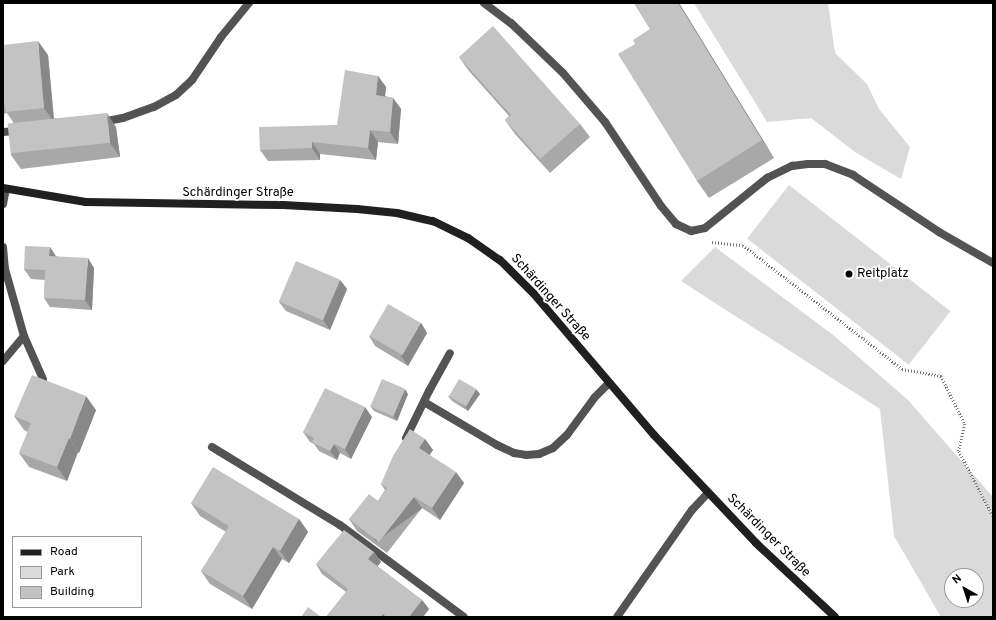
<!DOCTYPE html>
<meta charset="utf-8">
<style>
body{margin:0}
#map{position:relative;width:996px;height:620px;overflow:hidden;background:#fff;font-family:Overpass,sans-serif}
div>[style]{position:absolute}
.green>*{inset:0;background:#dadada;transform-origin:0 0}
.path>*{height:2.5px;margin-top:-1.25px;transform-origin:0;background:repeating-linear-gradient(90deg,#757575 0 1px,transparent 0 3px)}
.lane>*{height:8px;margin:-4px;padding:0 4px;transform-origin:4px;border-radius:4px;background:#535353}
.street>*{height:8px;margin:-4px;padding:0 4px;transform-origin:4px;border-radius:4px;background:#535353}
.secondary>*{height:8px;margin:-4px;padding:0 4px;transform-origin:4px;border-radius:4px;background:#202020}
.wall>*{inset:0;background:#a8a8a8}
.shaded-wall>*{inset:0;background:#888;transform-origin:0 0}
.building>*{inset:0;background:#c3c3c3;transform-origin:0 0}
.dots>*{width:11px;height:11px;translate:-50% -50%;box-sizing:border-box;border:2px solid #fff;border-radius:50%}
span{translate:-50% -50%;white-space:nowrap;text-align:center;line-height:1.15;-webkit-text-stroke:3.5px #fff;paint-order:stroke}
.street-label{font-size:13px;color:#000}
.poi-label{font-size:13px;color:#000}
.left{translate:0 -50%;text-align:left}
.frame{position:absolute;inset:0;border:4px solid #000;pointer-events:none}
.legend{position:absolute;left:12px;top:536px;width:130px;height:72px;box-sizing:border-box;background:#fff;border:1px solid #999;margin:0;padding:5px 7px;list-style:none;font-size:12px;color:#000}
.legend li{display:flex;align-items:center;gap:8px;height:20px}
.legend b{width:20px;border:1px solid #999}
.north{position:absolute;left:944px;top:568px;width:40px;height:40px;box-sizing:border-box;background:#fff;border:1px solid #999;border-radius:50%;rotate:321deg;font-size:11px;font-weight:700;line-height:16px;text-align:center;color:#000}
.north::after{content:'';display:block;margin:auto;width:14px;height:18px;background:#000;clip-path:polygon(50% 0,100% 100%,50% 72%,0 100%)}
</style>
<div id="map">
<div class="green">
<div style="clip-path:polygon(694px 3px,828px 3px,835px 53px,867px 84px,879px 109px,910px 147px,901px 179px,855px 152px,811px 118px,767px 122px)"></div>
<div style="left:789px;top:185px;width:205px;height:68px;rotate:38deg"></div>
<div style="clip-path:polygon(evenodd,715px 247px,832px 334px,908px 400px,993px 497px,993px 617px,941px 617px,894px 536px,880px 409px,681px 281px,715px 247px,952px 576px,976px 576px,976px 600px,952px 600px,952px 576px)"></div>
</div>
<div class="path">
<div style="left:712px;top:242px;width:31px;rotate:6deg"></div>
<div style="left:743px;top:245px;width:202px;rotate:37.9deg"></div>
<div style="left:902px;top:369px;width:40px;rotate:10deg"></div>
<div style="left:941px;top:376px;width:54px;rotate:63.4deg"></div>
<div style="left:965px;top:424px;width:28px;rotate:103deg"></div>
<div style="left:959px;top:451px;width:73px;rotate:62.4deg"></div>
</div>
<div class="lane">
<div style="left:484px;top:3px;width:34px;rotate:37deg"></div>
<div style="left:511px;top:23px;width:72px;rotate:43.9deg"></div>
<div style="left:563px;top:73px;width:65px;rotate:49.4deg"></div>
<div style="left:605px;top:122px;width:101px;rotate:56.3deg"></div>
<div style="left:661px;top:206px;width:23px;rotate:50deg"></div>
<div style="left:676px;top:224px;width:17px;rotate:25deg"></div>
<div style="left:691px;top:231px;width:14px;rotate:-12deg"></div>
<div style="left:705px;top:228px;width:80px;rotate:-38.9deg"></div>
<div style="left:767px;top:178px;width:28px;rotate:-26deg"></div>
<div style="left:792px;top:166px;width:16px;rotate:-7deg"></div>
<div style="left:808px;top:164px;width:17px"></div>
<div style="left:825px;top:164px;width:30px;rotate:21deg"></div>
<div style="left:853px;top:175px;width:103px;rotate:33.5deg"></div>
<div style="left:939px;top:232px;width:62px;rotate:29.9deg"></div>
<div style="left:3px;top:204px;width:15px;rotate:-79deg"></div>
<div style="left:3px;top:247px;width:22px;rotate:85deg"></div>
<div style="left:5px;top:269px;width:70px;rotate:74.2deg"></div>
<div style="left:24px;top:336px;width:33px;rotate:130deg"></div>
<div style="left:24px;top:336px;width:47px;rotate:66.2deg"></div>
<div style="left:424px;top:402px;width:85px;rotate:30.5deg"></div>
<div style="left:497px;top:445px;width:19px;rotate:25deg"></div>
<div style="left:514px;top:453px;width:12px;rotate:9deg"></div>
<div style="left:526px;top:455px;width:13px;rotate:-4deg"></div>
<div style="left:539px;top:454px;width:15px;rotate:-23deg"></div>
<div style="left:553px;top:448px;width:19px;rotate:-43deg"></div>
<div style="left:567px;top:435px;width:47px;rotate:-53.6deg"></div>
<div style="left:595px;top:397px;width:20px;rotate:-45deg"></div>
<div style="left:406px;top:438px;width:52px;rotate:-63.9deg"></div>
<div style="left:429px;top:391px;width:43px;rotate:-61.1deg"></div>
</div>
<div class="street">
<div style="left:102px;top:122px;width:21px;rotate:-11deg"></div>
<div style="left:123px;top:118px;width:33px;rotate:-20deg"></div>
<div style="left:154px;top:107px;width:25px;rotate:-29deg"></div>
<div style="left:176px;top:95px;width:22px;rotate:-43deg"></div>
<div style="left:192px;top:80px;width:52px;rotate:-56deg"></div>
<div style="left:221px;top:37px;width:44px;rotate:-50.5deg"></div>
<div style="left:3px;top:132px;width:16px;rotate:-4deg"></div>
<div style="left:212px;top:447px;width:150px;rotate:31.4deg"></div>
<div style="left:340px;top:525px;width:154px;rotate:36.6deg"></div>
<div style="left:617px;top:617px;width:131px;rotate:-55deg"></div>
<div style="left:692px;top:510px;width:23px;rotate:-47deg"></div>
</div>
<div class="secondary">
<div style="left:3px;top:188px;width:84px;rotate:9.6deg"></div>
<div style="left:86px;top:202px;width:197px;rotate:0.9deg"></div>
<div style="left:283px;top:205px;width:74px;rotate:3.1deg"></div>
<div style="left:357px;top:209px;width:40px;rotate:5.7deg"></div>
<div style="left:397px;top:213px;width:37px;rotate:13deg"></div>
<div style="left:433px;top:221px;width:39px;rotate:26deg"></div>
<div style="left:468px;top:238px;width:39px;rotate:35deg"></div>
<div style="left:500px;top:260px;width:48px;rotate:45deg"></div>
<div style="left:534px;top:294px;width:185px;rotate:49.6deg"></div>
<div style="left:654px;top:435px;width:149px;rotate:46.6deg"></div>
<div style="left:756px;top:543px;width:108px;rotate:43.1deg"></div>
</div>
<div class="wall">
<div style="clip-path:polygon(634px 3px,679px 3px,774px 158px,709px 198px,697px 181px,635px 44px,650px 29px)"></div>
<div style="clip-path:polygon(3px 45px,48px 55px,54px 118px,116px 127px,120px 157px,21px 169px,11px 155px,13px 122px,7px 113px,3px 114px)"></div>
<div style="clip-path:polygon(459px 57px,580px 124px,590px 137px,550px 173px,515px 134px,505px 120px,509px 116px,469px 71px)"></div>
<div style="clip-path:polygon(378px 76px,386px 87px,385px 96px,393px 98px,401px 109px,398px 144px,378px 142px,376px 160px,320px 154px,320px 160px,268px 161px,260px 150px,337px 125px)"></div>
<div style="clip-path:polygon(50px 247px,56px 256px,94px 268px,92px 310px,50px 307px,44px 298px,45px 280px,31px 279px,24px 269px)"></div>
<div style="clip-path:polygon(340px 280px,347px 289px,330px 330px,286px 311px,279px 302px)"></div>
<div style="clip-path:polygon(421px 323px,427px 333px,408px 366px,375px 346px,369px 336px)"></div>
<div style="clip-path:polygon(408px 394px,397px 421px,374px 411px,370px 406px)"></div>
<div style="clip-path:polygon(480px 394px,468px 411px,452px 401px,448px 396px)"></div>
<div style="clip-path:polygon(96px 410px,79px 453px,78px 452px,67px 481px,29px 467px,19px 453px,28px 432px,24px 430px,14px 416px)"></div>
<div style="clip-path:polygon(372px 417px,351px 459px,340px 453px,337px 460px,319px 451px,314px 444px,310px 442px,303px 432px)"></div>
<div style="clip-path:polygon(425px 439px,433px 450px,429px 455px,464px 483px,440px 520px,422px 508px,387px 553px,357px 531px,349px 519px,378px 501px,385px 490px,381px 484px)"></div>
<div style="clip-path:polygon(191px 503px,299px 519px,308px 532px,289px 563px,282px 559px,252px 609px,210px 584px,201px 571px,226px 532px,200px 516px)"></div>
<div style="clip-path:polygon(374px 552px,381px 562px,377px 566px,422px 600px,429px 609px,423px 617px,326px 617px,346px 592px,322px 574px,316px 564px)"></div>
</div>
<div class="shaded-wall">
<div style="clip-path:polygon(678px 3px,679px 3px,774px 158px,762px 140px)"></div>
<div style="clip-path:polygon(38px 41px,48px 55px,54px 122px,44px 108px)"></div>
<div style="clip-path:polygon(378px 76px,386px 87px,384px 106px,376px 95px)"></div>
<div style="clip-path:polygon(393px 98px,401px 109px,398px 144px,390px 132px)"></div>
<div style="clip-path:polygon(107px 113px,116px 127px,120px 157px,110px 143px)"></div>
<div style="clip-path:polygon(370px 130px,378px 142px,376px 160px,368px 148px)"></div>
<div style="clip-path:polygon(312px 142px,320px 154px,320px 160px,312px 148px)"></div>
<div style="clip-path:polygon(50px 247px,56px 257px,49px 256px)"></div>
<div style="clip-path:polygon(88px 258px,94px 268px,92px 310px,85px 300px)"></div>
<div style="clip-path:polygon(340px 280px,347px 289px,330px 330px,323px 320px)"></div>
<div style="clip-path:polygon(421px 323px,427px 333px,408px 366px,401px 356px)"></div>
<div style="clip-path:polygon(405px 389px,408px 394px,397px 421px,393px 416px)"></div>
<div style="clip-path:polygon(476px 389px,480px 394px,468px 411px,465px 406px)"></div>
<div style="clip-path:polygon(86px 396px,96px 410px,79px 453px,70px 439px)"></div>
<div style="clip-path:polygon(365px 407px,372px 417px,351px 459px,345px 449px)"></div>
<div style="clip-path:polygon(69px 438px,78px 452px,67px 481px,57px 467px)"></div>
<div style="clip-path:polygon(425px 439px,433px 450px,427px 459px,419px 448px)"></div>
<div style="clip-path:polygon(334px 444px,340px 453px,337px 460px,330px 451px)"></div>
<div style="clip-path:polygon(456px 472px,464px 483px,440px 520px,432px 508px)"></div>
<div style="left:414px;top:497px;width:14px;height:57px;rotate:54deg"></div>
<div style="clip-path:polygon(299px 519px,308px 532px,289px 563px,280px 551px)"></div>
<div style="clip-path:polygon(273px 547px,282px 559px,252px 609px,243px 596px)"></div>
<div style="clip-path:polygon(374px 552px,381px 562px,375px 569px,368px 559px)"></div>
<div style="clip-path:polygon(422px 600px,429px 609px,423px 617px,409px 617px)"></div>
<div style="clip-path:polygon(383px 614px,385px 617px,381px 617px)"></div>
</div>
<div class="building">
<div style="clip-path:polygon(634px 3px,678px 3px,762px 140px,697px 181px,618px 54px,635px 44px,633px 40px,650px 29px)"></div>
<div style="clip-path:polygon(493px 26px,580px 124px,540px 159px,505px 120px,511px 115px,459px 57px)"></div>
<div style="clip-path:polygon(38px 41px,44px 108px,6px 112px,3px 99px,3px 45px)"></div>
<div style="clip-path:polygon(345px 70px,378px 76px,376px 95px,393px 98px,390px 132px,370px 130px,368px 148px,312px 142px,312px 148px,260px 150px,259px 127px,337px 125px)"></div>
<div style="left:107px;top:113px;width:30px;height:100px;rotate:84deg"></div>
<div style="clip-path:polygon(25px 246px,50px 247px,49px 256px,88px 258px,85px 300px,44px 298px,45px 270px,24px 269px)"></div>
<div style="left:296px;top:261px;width:48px;height:44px;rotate:23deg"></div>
<div style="left:388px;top:304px;width:38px;height:37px;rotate:30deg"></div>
<div style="clip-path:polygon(32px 375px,86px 396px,70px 439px,69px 438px,57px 467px,19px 453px,31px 423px,14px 416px)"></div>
<div style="left:382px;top:379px;width:25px;height:30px;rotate:23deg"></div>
<div style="left:459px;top:379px;width:20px;height:20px;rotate:30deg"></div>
<div style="clip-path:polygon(325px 388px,365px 407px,345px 449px,334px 444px,330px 451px,312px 442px,314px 438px,303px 432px)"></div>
<div style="clip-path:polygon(410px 429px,425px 439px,419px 448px,456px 472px,432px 508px,414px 497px,379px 542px,349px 519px,369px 494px,378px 501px,387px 488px,381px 484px,393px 456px)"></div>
<div style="clip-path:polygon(213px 467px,299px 519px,280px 551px,273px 547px,243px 596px,201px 571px,229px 526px,191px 503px)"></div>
<div style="clip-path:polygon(344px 530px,374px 552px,368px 559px,422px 600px,409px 617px,387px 617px,383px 614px,381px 617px,326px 617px,348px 589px,316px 564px)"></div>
<div style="clip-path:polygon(308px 607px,321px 617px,301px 617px)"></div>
</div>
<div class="dots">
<div style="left:849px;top:274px;background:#000"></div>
</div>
<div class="street-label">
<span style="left:238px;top:193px">Schärdinger Straße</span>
<span style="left:550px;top:298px;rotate:48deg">Schärdinger Straße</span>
<span style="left:768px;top:536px;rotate:45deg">Schärdinger Straße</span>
</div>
<div class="poi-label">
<span class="left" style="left:857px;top:274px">Reitplatz</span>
</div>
<div class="frame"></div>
<ul class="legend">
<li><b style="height:5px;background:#202020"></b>Road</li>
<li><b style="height:11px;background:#dadada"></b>Park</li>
<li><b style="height:11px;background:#c3c3c3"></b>Building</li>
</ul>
<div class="north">N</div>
</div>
